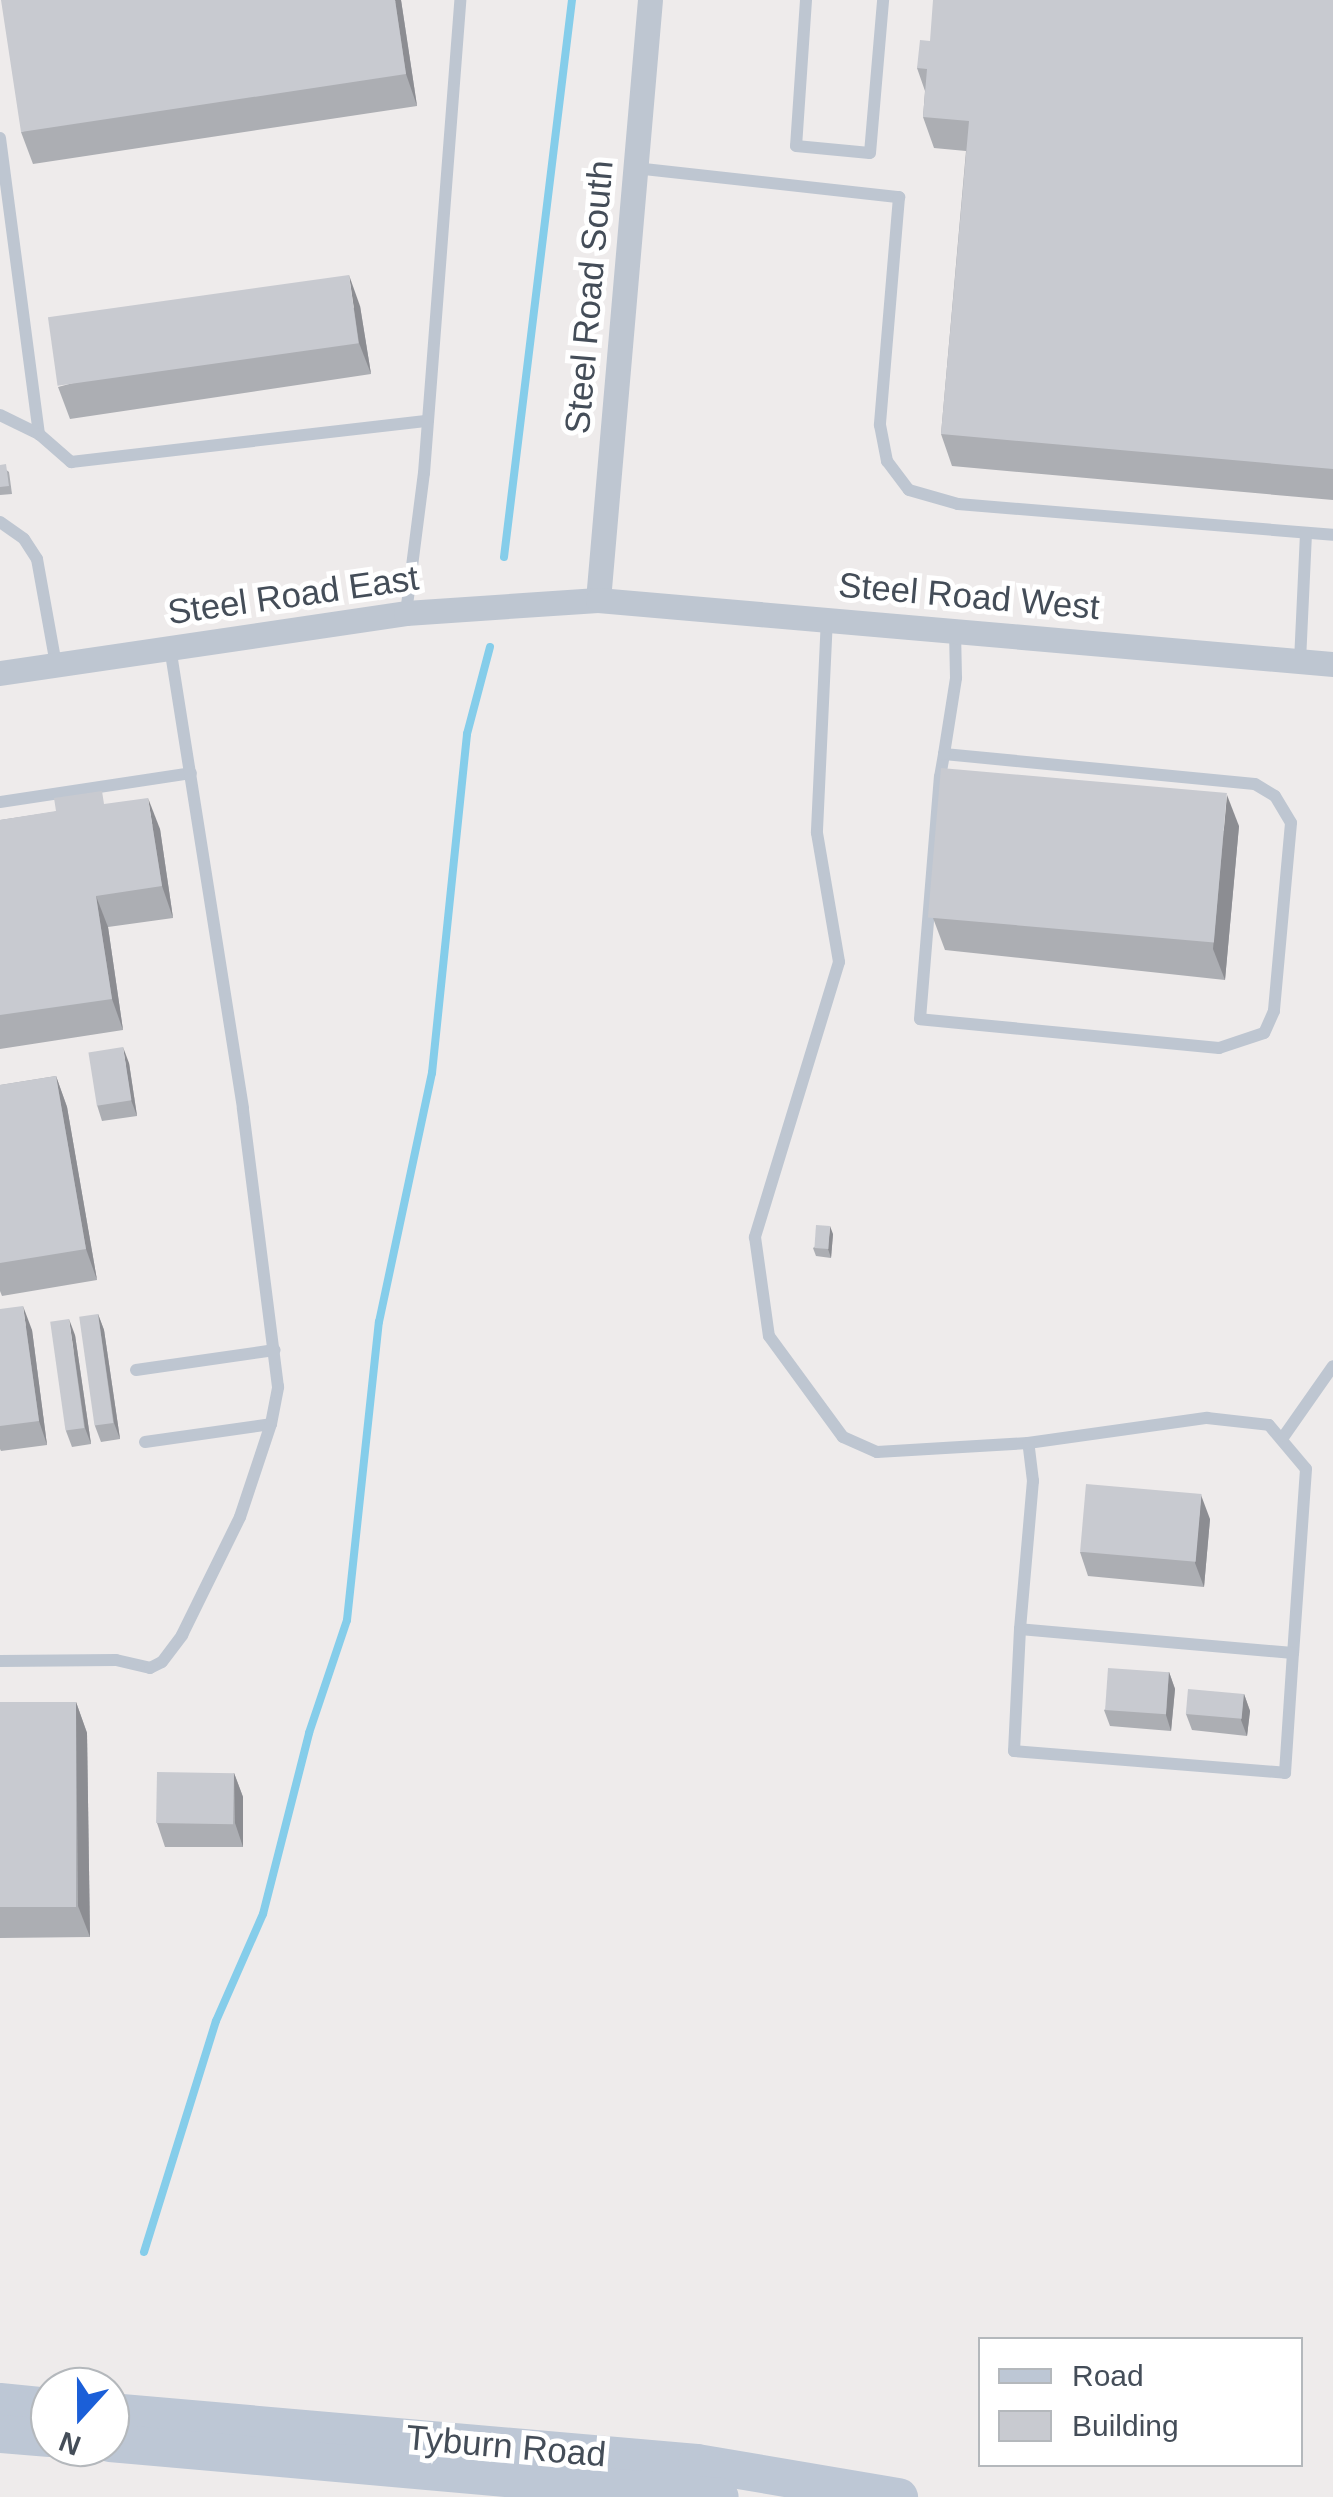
<!DOCTYPE html>
<style>
body{margin:0}
#map{position:relative;width:1333px;height:2497px;overflow:hidden;background:#eeebeb;font-family:Helvetica,sans-serif}
div>[style]{position:absolute}
.stream>*{height:8px;margin:-4px;padding:0 4px;transform-origin:4px;border-radius:4px;background:#85cdea}
.service>*{height:12px;margin:-6px;padding:0 6px;transform-origin:6px;border-radius:6px;background:#bec6d1}
.minor>*{height:25px;margin:-12.5px;padding:0 12.5px;transform-origin:12.5px;border-radius:12.5px;background:#bec6d1}
.secondary>*{height:38px;margin:-19px;padding:0 19px;transform-origin:19px;border-radius:19px;background:#bdc7d5}
.wall>*{inset:0;background:#acaeb3}
.shaded-wall>*{inset:0;background:#8c8d92}
.building>*{inset:0;background:#c8cad0;transform-origin:0 0}
span{translate:-50% -50%;white-space:nowrap;text-align:center;line-height:1.15;-webkit-text-stroke:10px #fff;paint-order:stroke}
.street-label{font-size:35px;color:#444d58}
.legend{position:absolute;left:978px;top:2337px;width:325px;height:130px;box-sizing:border-box;background:#fff;border:2px solid #b4b8bc;margin:0;padding:12px 18px;list-style:none;font-size:30px;color:#444d58}
.legend li{display:flex;align-items:center;gap:20px;height:50px}
.legend b{width:50px;border:2px solid #b4b8bc}
.north{position:absolute;left:30px;top:2367px;width:100px;height:100px;box-sizing:border-box;background:#fff;border:2px solid #b4b8bc;border-radius:50%;rotate:201deg;font-size:28px;font-weight:700;line-height:40px;text-align:center;color:#444d58}
.north::after{content:'';display:block;margin:auto;width:35px;height:45px;background:#1b5fd8;clip-path:polygon(50% 0,100% 100%,50% 72%,0 100%)}
</style>
<div id="map">
<div class="stream">
<div style="left:504px;top:557px;width:561px;rotate:-83.04deg"></div>
<div style="left:144px;top:2252px;width:242px;rotate:-72.7deg"></div>
<div style="left:216px;top:2021px;width:117px;rotate:-66.3deg"></div>
<div style="left:263px;top:1914px;width:187px;rotate:-75.7deg"></div>
<div style="left:309px;top:1733px;width:119px;rotate:-71.4deg"></div>
<div style="left:347px;top:1620px;width:300px;rotate:-83.9deg"></div>
<div style="left:379px;top:1322px;width:255px;rotate:-78deg"></div>
<div style="left:432px;top:1073px;width:341px;rotate:-84.1deg"></div>
<div style="left:467px;top:734px;width:90px;rotate:-75.2deg"></div>
</div>
<div class="service">
<div style="left:806px;top:0;width:146px;rotate:93.9deg"></div>
<div style="left:796px;top:146px;width:74px;rotate:5.4deg"></div>
<div style="left:870px;top:153px;width:154px;rotate:-85.1deg"></div>
<div style="left:0;top:138px;width:299px;rotate:82.5deg"></div>
<div style="left:635px;top:168px;width:266px;rotate:6.3deg"></div>
<div style="left:899px;top:197px;width:229px;rotate:94.8deg"></div>
<div style="left:880px;top:425px;width:37px;rotate:79deg"></div>
<div style="left:887px;top:461px;width:36px;rotate:53deg"></div>
<div style="left:909px;top:490px;width:51px;rotate:15.9deg"></div>
<div style="left:958px;top:504px;width:376px;rotate:4.7deg"></div>
<div style="left:0;top:415px;width:43px;rotate:26deg"></div>
<div style="left:39px;top:434px;width:43px;rotate:41.2deg"></div>
<div style="left:71px;top:462px;width:359px;rotate:-6.6deg"></div>
<div style="left:0;top:522px;width:29px;rotate:35deg"></div>
<div style="left:24px;top:539px;width:24px;rotate:57deg"></div>
<div style="left:37px;top:559px;width:108px;rotate:79.8deg"></div>
<div style="left:406px;top:613px;width:141px;rotate:-82.7deg"></div>
<div style="left:424px;top:473px;width:474px;rotate:-85.6deg"></div>
<div style="left:827px;top:618px;width:215px;rotate:92.7deg"></div>
<div style="left:817px;top:833px;width:131px;rotate:80.3deg"></div>
<div style="left:839px;top:962px;width:288px;rotate:107deg"></div>
<div style="left:755px;top:1237px;width:100px;rotate:82deg"></div>
<div style="left:769px;top:1336px;width:125px;rotate:53.8deg"></div>
<div style="left:843px;top:1437px;width:37px;rotate:24deg"></div>
<div style="left:877px;top:1452px;width:151px;rotate:-3.4deg"></div>
<div style="left:1300px;top:661px;width:128px;rotate:-87.3deg"></div>
<div style="left:944px;top:754px;width:312px;rotate:5.5deg"></div>
<div style="left:1255px;top:784px;width:23px;rotate:31deg"></div>
<div style="left:1275px;top:796px;width:31px;rotate:59deg"></div>
<div style="left:1291px;top:823px;width:189px;rotate:95.2deg"></div>
<div style="left:1274px;top:1011px;width:24px;rotate:114deg"></div>
<div style="left:1264px;top:1033px;width:47px;rotate:161.6deg"></div>
<div style="left:1219px;top:1048px;width:300px;rotate:-174.5deg"></div>
<div style="left:920px;top:1019px;width:243px;rotate:-85.3deg"></div>
<div style="left:940px;top:777px;width:23px;rotate:-80deg"></div>
<div style="left:944px;top:754px;width:77px;rotate:-81deg"></div>
<div style="left:956px;top:678px;width:48px;rotate:-91.2deg"></div>
<div style="left:0;top:802px;width:193px;rotate:-8.6deg"></div>
<div style="left:136px;top:1370px;width:140px;rotate:-8.2deg"></div>
<div style="left:1207px;top:1418px;width:62px;rotate:6.4deg"></div>
<div style="left:1269px;top:1425px;width:57px;rotate:49.9deg"></div>
<div style="left:1306px;top:1469px;width:184px;rotate:94deg"></div>
<div style="left:1293px;top:1653px;width:274px;rotate:-175deg"></div>
<div style="left:1020px;top:1629px;width:149px;rotate:-85deg"></div>
<div style="left:1033px;top:1481px;width:38px;rotate:-97deg"></div>
<div style="left:1028px;top:1443px;width:181px;rotate:-8deg"></div>
<div style="left:1284px;top:1436px;width:85px;rotate:-55deg"></div>
<div style="left:145px;top:1442px;width:127px;rotate:-8.1deg"></div>
<div style="left:271px;top:1424px;width:38px;rotate:-79deg"></div>
<div style="left:278px;top:1387px;width:281px;rotate:-97.2deg"></div>
<div style="left:243px;top:1108px;width:467px;rotate:-99deg"></div>
<div style="left:1020px;top:1629px;width:122px;rotate:92.8deg"></div>
<div style="left:1014px;top:1751px;width:272px;rotate:4.6deg"></div>
<div style="left:1285px;top:1773px;width:120px;rotate:-86.2deg"></div>
<div style="left:0;top:1661px;width:116px;rotate:-0.5deg"></div>
<div style="left:116px;top:1660px;width:35px;rotate:13deg"></div>
<div style="left:150px;top:1668px;width:13px;rotate:-27deg"></div>
<div style="left:162px;top:1662px;width:34px;rotate:-53deg"></div>
<div style="left:182px;top:1635px;width:131px;rotate:-63.8deg"></div>
<div style="left:240px;top:1517px;width:98px;rotate:-71.6deg"></div>
</div>
<div class="minor">
<div style="left:598px;top:600px;width:602px;rotate:-85.05deg"></div>
<div style="left:0;top:673px;width:410px;rotate:-8.4deg"></div>
<div style="left:406px;top:613px;width:192px;rotate:-3.9deg"></div>
<div style="left:598px;top:600px;width:738px;rotate:4.98deg"></div>
</div>
<div class="secondary">
<div style="left:0;top:2402px;width:50px;rotate:5.7deg"></div>
<div style="left:110px;top:2412px;width:589px;rotate:4.97deg"></div>
<div style="left:697px;top:2463px;width:205px;rotate:9.6deg"></div>
<div style="left:0;top:2434px;width:50px;rotate:4.6deg"></div>
<div style="left:110px;top:2443px;width:612px;rotate:5.06deg"></div>
</div>
<div class="wall">
<div style="clip-path:polygon(401px 0,417px 106px,33px 164px,21px 132px)"></div>
<div style="clip-path:polygon(1333px 0,1333px 500px,952px 466px,941px 434px,966px 151px,934px 148px,923px 117px,925px 91px,917px 68px,930px 41px)"></div>
<div style="clip-path:polygon(360px 306px,371px 374px,70px 419px,58px 387px)"></div>
<div style="clip-path:polygon(0 465px,9px 472px,12px 494px,0 495px)"></div>
<div style="clip-path:polygon(107px 804px,160px 829px,173px 918px,108px 927px,123px 1030px,0 1049px,0 820px)"></div>
<div style="clip-path:polygon(1239px 826px,1225px 980px,945px 950px,933px 918px)"></div>
<div style="clip-path:polygon(129px 1063px,137px 1116px,102px 1121px,97px 1105px)"></div>
<div style="clip-path:polygon(56px 1076px,67px 1107px,97px 1280px,2px 1296px,0 1291px,0 1085px)"></div>
<div style="clip-path:polygon(833px 1234px,831px 1258px,816px 1256px,813px 1248px)"></div>
<div style="clip-path:polygon(0 1309px,32px 1330px,47px 1445px,1px 1451px,0 1449px)"></div>
<div style="clip-path:polygon(98px 1314px,104px 1330px,120px 1439px,101px 1442px,95px 1426px)"></div>
<div style="clip-path:polygon(75px 1335px,91px 1444px,72px 1447px,66px 1431px)"></div>
<div style="clip-path:polygon(1210px 1519px,1204px 1587px,1088px 1576px,1080px 1552px)"></div>
<div style="clip-path:polygon(1169px 1672px,1175px 1689px,1171px 1731px,1110px 1726px,1104px 1710px)"></div>
<div style="clip-path:polygon(1244px 1694px,1250px 1711px,1247px 1736px,1192px 1730px,1186px 1714px)"></div>
<div style="clip-path:polygon(0 1702px,76px 1702px,87px 1733px,90px 1937px,0 1938px)"></div>
<div style="clip-path:polygon(234px 1773px,243px 1797px,243px 1847px,165px 1847px,157px 1823px)"></div>
</div>
<div class="shaded-wall">
<div style="clip-path:polygon(395px 0,401px 0,417px 106px,406px 74px)"></div>
<div style="clip-path:polygon(349px 275px,360px 306px,371px 374px,359px 343px)"></div>
<div style="clip-path:polygon(1227px 795px,1239px 826px,1225px 980px,1213px 949px)"></div>
<div style="clip-path:polygon(148px 798px,160px 829px,173px 918px,162px 886px)"></div>
<div style="clip-path:polygon(96px 896px,108px 927px,123px 1030px,112px 999px)"></div>
<div style="clip-path:polygon(123px 1047px,129px 1063px,137px 1116px,131px 1100px)"></div>
<div style="clip-path:polygon(56px 1076px,67px 1107px,97px 1280px,86px 1249px)"></div>
<div style="clip-path:polygon(830px 1226px,833px 1234px,831px 1258px,828px 1249px)"></div>
<div style="clip-path:polygon(23px 1306px,32px 1330px,47px 1445px,39px 1421px)"></div>
<div style="clip-path:polygon(98px 1314px,104px 1330px,120px 1439px,114px 1423px)"></div>
<div style="clip-path:polygon(69px 1319px,75px 1335px,91px 1444px,85px 1428px)"></div>
<div style="clip-path:polygon(1201px 1495px,1210px 1519px,1204px 1587px,1195px 1563px)"></div>
<div style="clip-path:polygon(1169px 1672px,1175px 1689px,1171px 1731px,1166px 1715px)"></div>
<div style="clip-path:polygon(1244px 1694px,1250px 1711px,1247px 1736px,1241px 1720px)"></div>
<div style="clip-path:polygon(76px 1702px,87px 1733px,90px 1937px,78px 1906px)"></div>
<div style="clip-path:polygon(234px 1773px,243px 1797px,243px 1847px,235px 1823px)"></div>
</div>
<div class="building">
<div style="clip-path:polygon(1px 0,395px 0,406px 74px,21px 132px)"></div>
<div style="clip-path:polygon(933px 0,1333px 0,1333px 469px,941px 434px,969px 121px,923px 117px,927px 69px,917px 68px,920px 40px,930px 41px)"></div>
<div style="left:349px;top:275px;width:69px;height:304px;rotate:82deg"></div>
<div style="clip-path:polygon(6px 464px,9px 486px,0 487px,0 465px)"></div>
<div style="left:941px;top:768px;width:287px;height:150px;rotate:5deg"></div>
<div style="clip-path:polygon(102px 791px,104px 804px,148px 798px,162px 886px,96px 896px,112px 999px,0 1015px,0 820px,56px 811px,54px 798px)"></div>
<div style="left:123px;top:1047px;width:54px;height:35px;rotate:81deg"></div>
<div style="clip-path:polygon(56px 1076px,86px 1249px,0 1263px,0 1085px)"></div>
<div style="left:816px;top:1225px;width:14px;height:23px;rotate:4deg"></div>
<div style="clip-path:polygon(23px 1306px,39px 1421px,0 1426px,0 1309px)"></div>
<div style="left:98px;top:1314px;width:110px;height:19px;rotate:82deg"></div>
<div style="left:69px;top:1319px;width:110px;height:19px;rotate:82deg"></div>
<div style="left:1086px;top:1484px;width:116px;height:68px;rotate:5deg"></div>
<div style="left:1108px;top:1668px;width:61px;height:42px;rotate:4deg"></div>
<div style="left:1188px;top:1689px;width:56px;height:25px;rotate:5deg"></div>
<div style="left:0;top:1702px;width:76px;height:205px"></div>
<div style="left:157px;top:1772px;width:77px;height:51px;rotate:1deg"></div>
</div>
<div class="street-label">
<span style="left:589px;top:297px;rotate:-85deg">Steel Road South</span>
<span style="left:293px;top:595px;rotate:-8deg">Steel Road East</span>
<span style="left:969px;top:596px;rotate:5deg">Steel Road West</span>
<span style="left:506px;top:2446px;rotate:5deg">Tyburn Road</span>
</div>
<ul class="legend">
<li><b style="height:12px;background:#bdc7d5"></b>Road</li>
<li><b style="height:28px;background:#c8cad0"></b>Building</li>
</ul>
<div class="north">N</div>
</div>
